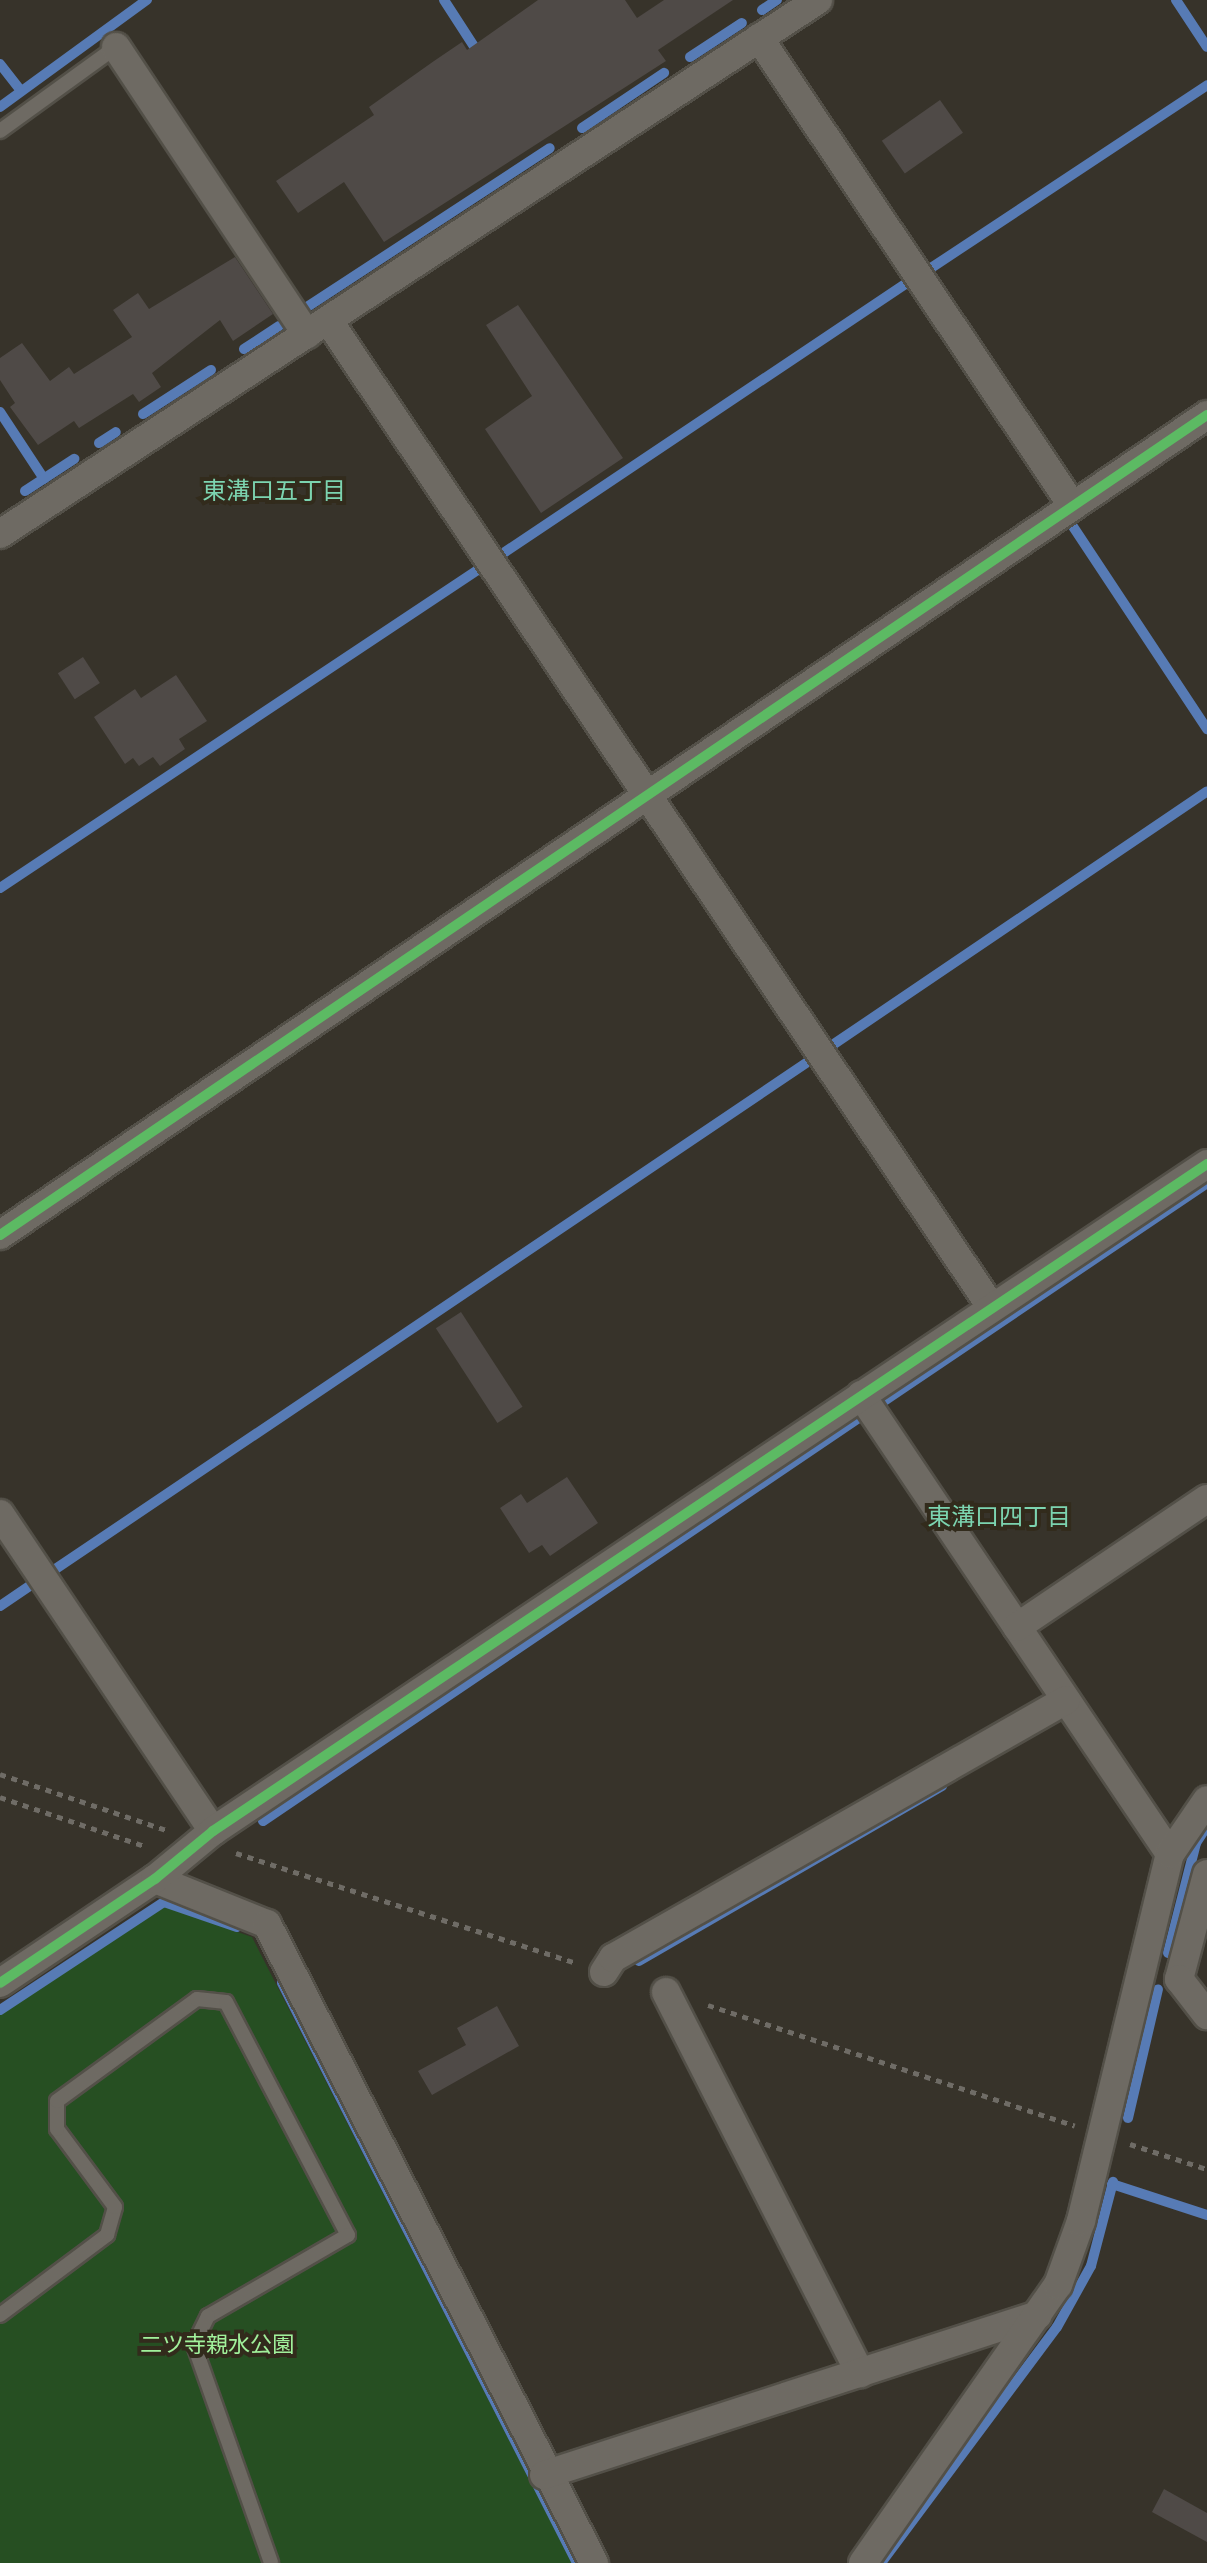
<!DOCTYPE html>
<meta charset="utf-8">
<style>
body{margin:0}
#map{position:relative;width:1207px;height:2563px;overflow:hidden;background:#37332a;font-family:"Work Sans","Noto Sans JP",sans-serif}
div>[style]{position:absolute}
.green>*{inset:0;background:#264f22}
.stream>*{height:10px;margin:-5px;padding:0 5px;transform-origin:5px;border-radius:5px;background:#577bb5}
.building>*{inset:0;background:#4f4a47;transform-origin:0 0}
.path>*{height:5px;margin-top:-2.5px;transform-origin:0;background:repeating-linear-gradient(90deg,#6f6c66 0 6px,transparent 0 12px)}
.roads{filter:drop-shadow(2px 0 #535048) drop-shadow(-2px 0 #535048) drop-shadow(0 2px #535048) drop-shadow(0 -2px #535048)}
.service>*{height:14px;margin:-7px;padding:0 7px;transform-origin:7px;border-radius:7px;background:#6e6a63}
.minor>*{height:28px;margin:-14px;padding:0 14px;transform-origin:14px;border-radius:14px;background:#6e6a63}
.cycleway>*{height:10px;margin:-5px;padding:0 5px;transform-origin:5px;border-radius:5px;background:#5cba63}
span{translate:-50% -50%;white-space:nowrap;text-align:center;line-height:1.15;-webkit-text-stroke:8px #322b1c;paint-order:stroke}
.park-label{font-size:22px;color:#a1f19b}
.neighbourhood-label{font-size:24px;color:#7cd4b0}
</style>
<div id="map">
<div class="green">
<div style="clip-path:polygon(163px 1906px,252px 1937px,572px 2563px,0 2563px,0 2015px)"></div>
</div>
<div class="stream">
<div style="left:444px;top:0;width:64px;rotate:57.1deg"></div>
<div style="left:1176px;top:0;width:56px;rotate:56.6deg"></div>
<div style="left:762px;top:10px;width:18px;rotate:-34deg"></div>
<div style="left:690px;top:57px;width:62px;rotate:-33.2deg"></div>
<div style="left:0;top:64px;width:34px;rotate:52deg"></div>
<div style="left:0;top:107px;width:182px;rotate:-36.1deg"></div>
<div style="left:582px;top:128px;width:99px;rotate:-33.9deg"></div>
<div style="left:931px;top:268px;width:331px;rotate:-33.5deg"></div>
<div style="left:307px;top:307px;width:290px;rotate:-33.2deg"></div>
<div style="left:244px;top:349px;width:42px;rotate:-33.3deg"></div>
<div style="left:0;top:412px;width:80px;rotate:56.7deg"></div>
<div style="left:143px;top:414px;width:81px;rotate:-32.9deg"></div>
<div style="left:99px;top:443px;width:20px;rotate:-33deg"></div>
<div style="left:25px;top:491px;width:59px;rotate:-33.1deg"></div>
<div style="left:1072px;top:525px;width:245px;rotate:56.5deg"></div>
<div style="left:499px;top:556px;width:493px;rotate:-33.8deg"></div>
<div style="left:0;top:888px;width:579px;rotate:-33.66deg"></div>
<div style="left:831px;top:1046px;width:454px;rotate:-34.1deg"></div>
<div style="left:884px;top:1401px;width:390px;rotate:-34deg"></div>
<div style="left:51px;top:1572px;width:918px;rotate:-33.98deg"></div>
<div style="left:0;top:1606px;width:41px;rotate:-34.1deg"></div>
<div style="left:263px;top:1821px;width:724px;rotate:-34.08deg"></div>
<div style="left:863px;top:1415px;width:9px;rotate:58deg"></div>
<div style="left:1168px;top:1953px;width:114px;rotate:-75.7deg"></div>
<div style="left:1196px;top:1843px;width:20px;rotate:-57deg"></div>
<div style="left:639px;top:1961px;width:350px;rotate:-30deg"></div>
<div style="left:282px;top:1983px;width:651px;rotate:63.04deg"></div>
<div style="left:0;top:2010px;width:196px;rotate:-33.4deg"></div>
<div style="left:164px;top:1902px;width:77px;rotate:18.9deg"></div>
<div style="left:1128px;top:2118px;width:132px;rotate:-76.9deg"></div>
<div style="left:1112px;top:2184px;width:100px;rotate:18.1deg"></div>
<div style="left:881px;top:2563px;width:294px;rotate:-53.3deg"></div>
<div style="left:1057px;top:2327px;width:70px;rotate:-60.9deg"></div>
<div style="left:1091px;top:2266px;width:87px;rotate:-75.3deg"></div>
</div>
<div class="building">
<div style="clip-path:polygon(538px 0,625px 0,637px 18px,664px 0,733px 0,658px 50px,666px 61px,384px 242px,344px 182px,298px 213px,276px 181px,374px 115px,369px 107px,434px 61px,462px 42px,467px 50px)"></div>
<div style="left:940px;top:100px;width:40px;height:71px;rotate:55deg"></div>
<div style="clip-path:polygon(235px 257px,273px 314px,233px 341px,220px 320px,152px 373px,161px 387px,139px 402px,133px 394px,79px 428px,74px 421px,38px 445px,10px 407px,15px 403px,0 380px,0 358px,22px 343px,50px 381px,69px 367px,74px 374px,132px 337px,113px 310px,138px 293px,149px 309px)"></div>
<div style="clip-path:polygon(518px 305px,623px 458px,541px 513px,485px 429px,532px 396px,486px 325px)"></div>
<div style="left:83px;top:657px;width:31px;height:30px;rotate:57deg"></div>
<div style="clip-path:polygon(176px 675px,207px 721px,179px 739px,185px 749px,160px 766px,153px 757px,139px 766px,133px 758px,125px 764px,94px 717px,135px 689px,141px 698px)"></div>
<div style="left:461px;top:1312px;width:113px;height:30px;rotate:57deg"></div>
<div style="clip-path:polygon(567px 1477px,598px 1523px,550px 1556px,542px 1545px,529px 1553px,500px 1508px,521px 1494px,527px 1503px)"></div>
<div style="clip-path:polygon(497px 2006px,519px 2046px,432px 2095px,418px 2071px,466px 2045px,457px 2028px)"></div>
<div style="clip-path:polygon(1164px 2489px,1207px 2513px,1207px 2542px,1152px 2512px)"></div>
</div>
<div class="path">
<div style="left:0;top:1774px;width:175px;rotate:18.6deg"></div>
<div style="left:0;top:1797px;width:153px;rotate:18.7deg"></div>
<div style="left:236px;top:1853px;width:358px;rotate:17.9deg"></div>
<div style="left:708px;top:2005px;width:386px;rotate:18.2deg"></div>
<div style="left:1130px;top:2144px;width:81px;rotate:18deg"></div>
</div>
<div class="roads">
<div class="service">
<div style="left:0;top:131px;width:143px;rotate:-35.9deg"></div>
<div style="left:0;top:2315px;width:134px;rotate:-36.8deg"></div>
<div style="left:107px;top:2235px;width:29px;rotate:-74deg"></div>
<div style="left:115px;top:2207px;width:97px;rotate:-126.6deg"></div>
<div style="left:57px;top:2129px;width:28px;rotate:-90deg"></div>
<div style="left:57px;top:2101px;width:173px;rotate:-36.1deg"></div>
<div style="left:197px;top:1999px;width:29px;rotate:6deg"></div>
<div style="left:226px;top:2002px;width:263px;rotate:62.4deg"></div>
<div style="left:348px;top:2235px;width:162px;rotate:149.9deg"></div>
<div style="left:208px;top:2316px;width:32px;rotate:116deg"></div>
<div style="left:194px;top:2345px;width:231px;rotate:70.5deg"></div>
</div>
<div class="minor">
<div style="left:759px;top:38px;width:562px;rotate:56.17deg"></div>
<div style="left:116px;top:47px;width:345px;rotate:56.4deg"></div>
<div style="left:328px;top:320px;width:1190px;rotate:56.1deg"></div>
<div style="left:0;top:534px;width:977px;rotate:-33.14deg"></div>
<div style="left:0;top:1235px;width:1459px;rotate:-34.19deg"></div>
<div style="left:861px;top:1395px;width:553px;rotate:56.05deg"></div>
<div style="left:0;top:1514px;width:382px;rotate:56.1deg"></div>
<div style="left:1017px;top:1627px;width:229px;rotate:-34deg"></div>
<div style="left:1207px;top:1874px;width:109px;rotate:104.9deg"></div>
<div style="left:1179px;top:1979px;width:46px;rotate:52.1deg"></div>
<div style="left:155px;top:1879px;width:121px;rotate:21.9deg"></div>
<div style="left:267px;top:1924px;width:718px;rotate:62.9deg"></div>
<div style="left:604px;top:1972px;width:17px;rotate:-57deg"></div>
<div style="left:613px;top:1958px;width:521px;rotate:-29.66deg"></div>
<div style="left:0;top:1983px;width:187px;rotate:-33.9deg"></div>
<div style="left:155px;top:1879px;width:75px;rotate:-39.6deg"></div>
<div style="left:213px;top:1831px;width:1197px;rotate:-33.86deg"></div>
<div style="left:666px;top:1992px;width:428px;rotate:63deg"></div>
<div style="left:544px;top:2475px;width:519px;rotate:-17.95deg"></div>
<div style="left:863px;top:2563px;width:340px;rotate:-55deg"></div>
<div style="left:1058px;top:2285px;width:68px;rotate:-70.2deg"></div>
<div style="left:1081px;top:2221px;width:378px;rotate:-76.4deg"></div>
<div style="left:1170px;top:1854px;width:65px;rotate:-55.6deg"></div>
</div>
</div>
<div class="cycleway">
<div style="left:0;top:1235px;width:1459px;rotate:-34.19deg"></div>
<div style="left:0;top:1983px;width:187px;rotate:-33.9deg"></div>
<div style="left:155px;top:1879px;width:75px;rotate:-39.6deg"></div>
<div style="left:213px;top:1831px;width:1197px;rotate:-33.86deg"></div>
</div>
<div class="park-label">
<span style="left:217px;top:2345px">二ツ寺親水公園</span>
</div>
<div class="neighbourhood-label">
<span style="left:274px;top:492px">東溝口五丁目</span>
<span style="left:999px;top:1518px">東溝口四丁目</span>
</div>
</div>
